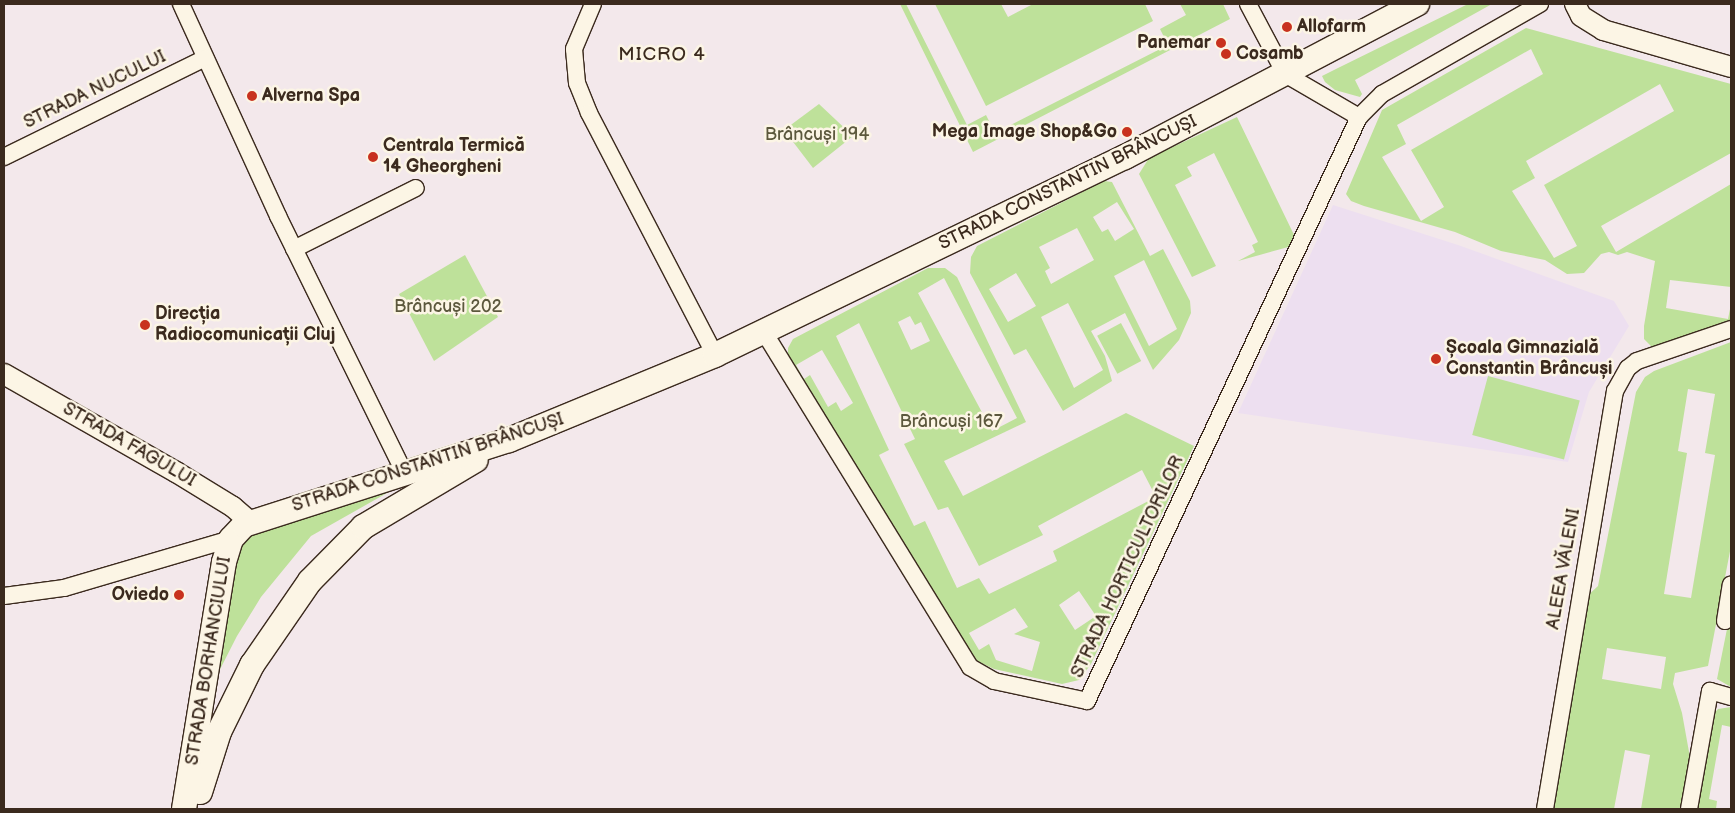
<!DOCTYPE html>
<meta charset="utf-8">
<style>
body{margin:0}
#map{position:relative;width:1735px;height:813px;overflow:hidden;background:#f3e8eb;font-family:"Balsamiq Sans",sans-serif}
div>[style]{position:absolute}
.built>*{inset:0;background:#eddff0}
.green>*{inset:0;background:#bee19a;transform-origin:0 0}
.roads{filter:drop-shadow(1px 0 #3b2a1e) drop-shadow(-1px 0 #3b2a1e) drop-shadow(0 1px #3b2a1e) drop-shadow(0 -1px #3b2a1e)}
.minor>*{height:16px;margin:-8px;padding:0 8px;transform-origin:8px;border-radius:8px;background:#fcf5e5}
.tertiary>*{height:20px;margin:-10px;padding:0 10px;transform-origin:10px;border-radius:10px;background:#fcf5e5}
.secondary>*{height:24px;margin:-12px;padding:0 12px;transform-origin:12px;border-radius:12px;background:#fcf5e5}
.dots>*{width:14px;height:14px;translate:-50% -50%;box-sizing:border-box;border:2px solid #fcf5e5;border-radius:50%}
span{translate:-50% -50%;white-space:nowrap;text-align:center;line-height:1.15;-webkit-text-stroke:5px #fcf5e5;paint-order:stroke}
.poi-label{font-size:18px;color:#3b2a1e;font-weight:700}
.left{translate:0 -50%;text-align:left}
.right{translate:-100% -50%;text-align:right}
.street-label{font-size:18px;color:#3b2a1e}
.park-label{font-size:18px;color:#5c583d}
.neighbourhood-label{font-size:19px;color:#3b2a1e;letter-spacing:1px}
.frame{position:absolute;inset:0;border:5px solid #3b2a1e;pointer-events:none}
</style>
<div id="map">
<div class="built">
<div style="clip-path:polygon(1333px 205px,1458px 245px,1614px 301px,1629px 326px,1589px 392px,1568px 462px,1238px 413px)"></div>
</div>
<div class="green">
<div style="clip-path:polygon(900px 4px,906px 4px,967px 125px,986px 115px,995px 133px,1168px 45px,1160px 29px,1186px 15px,1180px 4px,1223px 4px,1230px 19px,973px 152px)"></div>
<div style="clip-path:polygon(935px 4px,1001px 4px,1008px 17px,1033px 4px,1145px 4px,1153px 21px,986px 106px)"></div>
<div style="clip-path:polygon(1468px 4px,1492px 4px,1355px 80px,1362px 94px,1360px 97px,1335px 90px,1325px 82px,1322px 76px,1340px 67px)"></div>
<div style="clip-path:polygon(evenodd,1526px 28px,1731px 84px,1731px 153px,1601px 226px,1616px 252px,1731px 184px,1731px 287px,1670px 280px,1666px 308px,1728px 319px,1731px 304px,1731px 326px,1664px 347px,1651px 346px,1644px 339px,1644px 326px,1655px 261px,1627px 252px,1618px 255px,1609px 252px,1601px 254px,1584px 273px,1567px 274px,1545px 260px,1501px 251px,1455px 232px,1364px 206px,1351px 201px,1346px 194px,1382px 110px,1526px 28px,1531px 49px,1543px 74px,1411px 150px,1444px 207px,1421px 221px,1382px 157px,1406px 144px,1397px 125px,1531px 49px,1526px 28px,1660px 84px,1674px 111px,1544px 185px,1577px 246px,1554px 258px,1512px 191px,1535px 178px,1526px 161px,1660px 84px)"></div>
<div style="clip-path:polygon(819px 104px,853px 136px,813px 168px,784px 130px)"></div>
<div style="clip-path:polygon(1237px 117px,1296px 239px,1292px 246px,1238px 261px,1255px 252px,1252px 245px,1258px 242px,1214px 153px,1187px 167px,1192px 176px,1175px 185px,1216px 266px,1192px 277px,1139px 174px,1149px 158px)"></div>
<div style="clip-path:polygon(evenodd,1104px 181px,1112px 182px,1150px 256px,1163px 249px,1190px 301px,1191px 313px,1179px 340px,1153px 370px,1125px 313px,1091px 331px,1105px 356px,1112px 381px,1063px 411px,1026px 349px,1014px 355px,970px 273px,971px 257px,977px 246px,1104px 181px,1117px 202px,1134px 229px,1115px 241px,1108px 229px,1102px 232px,1093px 217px,1117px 202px,1104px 181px,1077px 228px,1094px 260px,1051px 284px,1045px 271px,1050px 268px,1039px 247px,1077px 228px,1104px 181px,1144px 260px,1177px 329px,1149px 346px,1114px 276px,1144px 260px,1104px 181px,1016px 273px,1036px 306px,1008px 322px,989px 289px,1016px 273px,1104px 181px,1068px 303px,1103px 370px,1074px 388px,1041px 317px,1068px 303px)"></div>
<div style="clip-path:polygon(465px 255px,498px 317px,434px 361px,399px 294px)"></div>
<div style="clip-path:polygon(evenodd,928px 268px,945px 268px,957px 277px,1026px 422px,944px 461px,963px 496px,1126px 413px,1194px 446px,1091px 664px,1079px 680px,1062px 684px,994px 669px,975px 660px,788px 361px,788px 348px,793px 339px,928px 268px,944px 278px,1017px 418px,992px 431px,918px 293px,944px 278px,928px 268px,910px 316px,915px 325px,921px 322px,930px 341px,911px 350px,898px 322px,910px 316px,928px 268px,859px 323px,915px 439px,904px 444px,938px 510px,948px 507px,979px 566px,1043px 535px,1038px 526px,1142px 470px,1156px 497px,1053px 551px,1057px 561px,989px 594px,979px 578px,957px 588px,925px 521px,914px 526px,879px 455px,889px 450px,836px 336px,859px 323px,928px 268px,822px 350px,853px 403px,841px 411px,836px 402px,828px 407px,810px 375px,804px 379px,796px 365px,822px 350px,928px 268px,1079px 591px,1096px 616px,1075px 630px,1059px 605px,1079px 591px,928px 268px,1015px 608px,1028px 627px,1014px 634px,1040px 642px,1032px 671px,996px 660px,989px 644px,979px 650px,969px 633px,1015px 608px)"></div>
<div style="left:1121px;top:323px;width:43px;height:27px;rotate:62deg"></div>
<div style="clip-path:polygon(evenodd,1731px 342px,1731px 546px,1708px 666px,1675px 673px,1673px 684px,1682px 713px,1691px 763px,1682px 809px,1641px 809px,1650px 755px,1625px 750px,1614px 809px,1548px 809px,1583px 600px,1598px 586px,1636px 392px,1645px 377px,1654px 371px,1731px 342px,1688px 389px,1715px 394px,1705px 453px,1715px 455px,1691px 598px,1664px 594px,1687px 453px,1678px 451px,1688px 389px,1731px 342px,1607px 648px,1666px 657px,1661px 689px,1602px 679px,1607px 648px)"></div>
<div style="left:1488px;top:376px;width:95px;height:61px;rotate:15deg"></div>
<div style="clip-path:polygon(410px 480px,311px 536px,261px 597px,237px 636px,208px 693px,230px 569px,245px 539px,280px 524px)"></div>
<div style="clip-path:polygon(1731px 609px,1731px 687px,1717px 679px)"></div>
<div style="clip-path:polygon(1731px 707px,1731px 727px,1722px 725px,1709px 799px,1717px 801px,1716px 809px,1693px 809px,1710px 718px,1718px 709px)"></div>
</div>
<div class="roads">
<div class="minor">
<div style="left:181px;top:4px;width:233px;rotate:65.4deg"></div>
<div style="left:278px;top:216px;width:285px;rotate:63.8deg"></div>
<div style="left:593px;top:4px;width:49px;rotate:112.9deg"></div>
<div style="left:574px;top:49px;width:34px;rotate:85deg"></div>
<div style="left:577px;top:83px;width:32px;rotate:68deg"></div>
<div style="left:589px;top:113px;width:273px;rotate:62.5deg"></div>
<div style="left:1248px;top:4px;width:79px;rotate:62.1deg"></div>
<div style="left:1285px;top:74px;width:86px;rotate:30.2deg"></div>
<div style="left:4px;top:157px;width:224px;rotate:-26.2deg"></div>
<div style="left:294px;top:249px;width:136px;rotate:-26.6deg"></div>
<div style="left:764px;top:332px;width:393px;rotate:58.4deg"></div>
<div style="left:970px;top:667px;width:28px;rotate:30deg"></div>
<div style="left:994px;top:681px;width:95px;rotate:12.1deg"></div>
<div style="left:1087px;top:701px;width:644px;rotate:-65.03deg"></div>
<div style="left:1359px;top:117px;width:33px;rotate:-45deg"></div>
<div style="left:1382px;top:94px;width:182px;rotate:-29.7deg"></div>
<div style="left:4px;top:596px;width:61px;rotate:-7.6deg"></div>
<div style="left:64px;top:588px;width:174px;rotate:-16.4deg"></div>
<div style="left:1725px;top:621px;width:37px;rotate:-81deg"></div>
<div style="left:1545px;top:809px;width:424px;rotate:-80.5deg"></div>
<div style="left:1615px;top:391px;width:26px;rotate:-61deg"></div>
<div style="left:1628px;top:368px;width:11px;rotate:-38deg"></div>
<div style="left:1637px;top:361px;width:99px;rotate:-18.8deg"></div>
<div style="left:1689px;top:809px;width:120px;rotate:-79.9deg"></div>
<div style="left:1710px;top:691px;width:22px;rotate:16deg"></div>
</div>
<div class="tertiary">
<div style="left:1575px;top:4px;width:13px;rotate:63deg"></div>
<div style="left:1581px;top:16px;width:26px;rotate:32deg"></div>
<div style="left:1603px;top:30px;width:133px;rotate:16.1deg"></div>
<div style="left:4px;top:374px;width:198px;rotate:29.7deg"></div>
<div style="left:176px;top:472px;width:67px;rotate:31.6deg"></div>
<div style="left:233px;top:507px;width:23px;rotate:41deg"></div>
</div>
<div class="secondary">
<div style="left:200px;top:792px;width:63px;rotate:-72.4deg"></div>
<div style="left:219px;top:732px;width:75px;rotate:-63.8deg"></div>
<div style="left:252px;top:665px;width:102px;rotate:-55.4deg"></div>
<div style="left:310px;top:581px;width:76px;rotate:-45.5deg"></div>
<div style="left:363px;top:527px;width:131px;rotate:-30.7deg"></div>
<div style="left:184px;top:809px;width:250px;rotate:-80.8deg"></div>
<div style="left:224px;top:562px;width:24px;rotate:-73deg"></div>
<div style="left:231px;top:539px;width:19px;rotate:-47deg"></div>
<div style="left:244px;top:525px;width:278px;rotate:-17.8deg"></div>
<div style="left:509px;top:440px;width:223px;rotate:-22.4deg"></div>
<div style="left:715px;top:355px;width:455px;rotate:-25.8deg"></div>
<div style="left:1125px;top:157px;width:330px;rotate:-27.7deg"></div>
</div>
</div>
<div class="dots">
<div style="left:1287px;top:27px;background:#c8321e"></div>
<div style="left:1221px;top:43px;background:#c8321e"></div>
<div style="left:1226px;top:54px;background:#c8321e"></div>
<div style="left:252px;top:96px;background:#c8321e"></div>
<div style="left:1127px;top:132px;background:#c8321e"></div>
<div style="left:373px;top:157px;background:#c8321e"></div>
<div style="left:145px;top:325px;background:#c8321e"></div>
<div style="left:1436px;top:359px;background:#c8321e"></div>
<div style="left:179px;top:595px;background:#c8321e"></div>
</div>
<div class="poi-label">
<span class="left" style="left:1297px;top:27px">Allofarm</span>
<span class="right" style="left:1211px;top:43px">Panemar</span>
<span class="left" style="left:1236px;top:54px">Cosamb</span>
<span class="left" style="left:262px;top:96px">Alverna Spa</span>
<span class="right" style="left:1117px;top:132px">Mega Image Shop&amp;Go</span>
<span class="left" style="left:383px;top:157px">Centrala Termică<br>14 Gheorgheni</span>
<span class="left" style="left:155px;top:325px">Direcția<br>Radiocomunicații Cluj</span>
<span class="left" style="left:1446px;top:359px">Școala Gimnazială<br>Constantin Brâncuși</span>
<span class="right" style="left:169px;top:595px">Oviedo</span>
</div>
<div class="street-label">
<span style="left:95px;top:90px;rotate:-26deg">STRADA NUCULUI</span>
<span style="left:1068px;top:183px;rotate:-26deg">STRADA CONSTANTIN BRÂNCUȘI</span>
<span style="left:129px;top:445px;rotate:30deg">STRADA FAGULUI</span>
<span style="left:428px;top:463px;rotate:-18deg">STRADA CONSTANTIN BRÂNCUȘI</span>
<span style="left:1128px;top:567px;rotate:-65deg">STRADA HORTICULTORILOR</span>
<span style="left:1564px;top:569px;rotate:-80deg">ALEEA VĂLENI</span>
<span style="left:209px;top:661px;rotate:-81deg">STRADA BORHANCIULUI</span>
</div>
<div class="park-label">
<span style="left:817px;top:135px">Brâncuși 194</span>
<span style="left:448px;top:307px">Brâncuși 202</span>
<span style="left:951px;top:422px">Brâncuși 167</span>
</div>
<div class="neighbourhood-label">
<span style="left:662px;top:55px">MICRO 4</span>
</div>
<div class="frame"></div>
</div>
